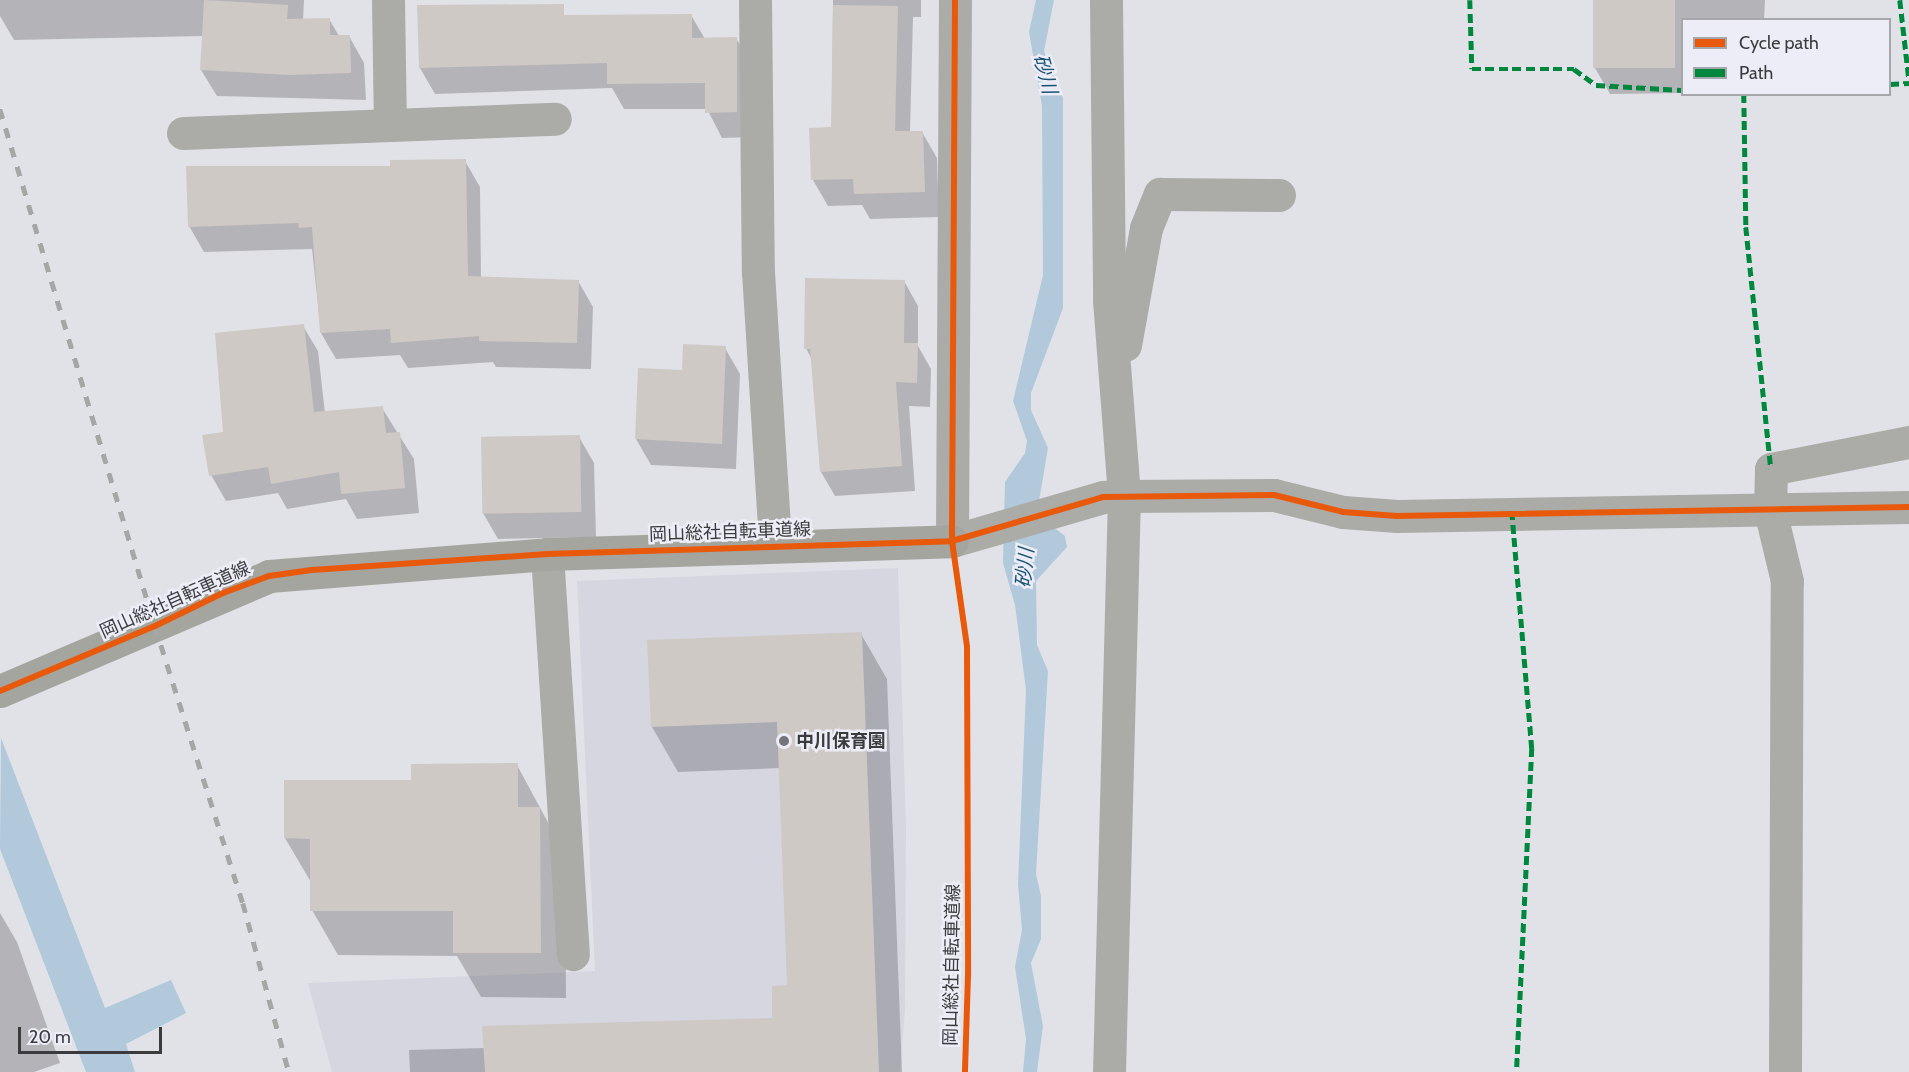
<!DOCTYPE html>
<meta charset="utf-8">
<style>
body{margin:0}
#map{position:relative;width:1909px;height:1072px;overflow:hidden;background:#e1e2e7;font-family:Cabin,"Noto Sans JP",sans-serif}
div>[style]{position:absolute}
.built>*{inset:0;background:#d6d6e1}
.water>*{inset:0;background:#b1c9db}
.shadow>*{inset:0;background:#0003}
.building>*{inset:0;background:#cec9c5;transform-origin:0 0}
.minor>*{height:33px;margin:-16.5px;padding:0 16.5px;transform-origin:16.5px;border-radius:16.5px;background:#abaca8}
.major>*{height:33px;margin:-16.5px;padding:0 16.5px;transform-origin:16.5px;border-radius:16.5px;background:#a5a5a0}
.rail>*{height:4.5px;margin-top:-2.25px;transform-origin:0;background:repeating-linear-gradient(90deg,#a5a6a6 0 10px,transparent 0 20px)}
.quiet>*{height:4.5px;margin-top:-2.25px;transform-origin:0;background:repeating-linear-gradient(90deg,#00873e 0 9px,transparent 0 13.5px)}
.cycleway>*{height:6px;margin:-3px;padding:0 3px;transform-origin:3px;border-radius:3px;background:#e8590c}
.dots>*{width:16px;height:16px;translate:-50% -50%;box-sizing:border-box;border:3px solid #ededf7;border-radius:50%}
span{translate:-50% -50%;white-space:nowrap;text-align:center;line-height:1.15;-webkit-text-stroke:5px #ededf7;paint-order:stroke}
.street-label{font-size:18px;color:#3b3b3e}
.poi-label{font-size:18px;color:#3b3b3e;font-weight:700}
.left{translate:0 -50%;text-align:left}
.water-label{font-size:20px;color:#195374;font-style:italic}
.legend{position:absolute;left:1681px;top:18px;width:210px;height:78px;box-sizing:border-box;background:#ededf7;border:2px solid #a6a6ad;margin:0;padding:8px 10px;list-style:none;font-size:18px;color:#3b3b3e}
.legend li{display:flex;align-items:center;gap:12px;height:30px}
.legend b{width:30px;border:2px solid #a6a6ad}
.scale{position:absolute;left:18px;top:1027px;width:144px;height:27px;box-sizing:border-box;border:3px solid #3b3b3e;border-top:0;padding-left:8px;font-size:18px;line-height:21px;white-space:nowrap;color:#3b3b3e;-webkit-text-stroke:4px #ededf7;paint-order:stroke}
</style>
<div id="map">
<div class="built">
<div style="clip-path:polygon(898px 568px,906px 827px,905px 1010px,900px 1072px,332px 1072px,308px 983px,595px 971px,577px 581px)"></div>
</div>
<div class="water">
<div style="clip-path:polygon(1036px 0,1054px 0,1044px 51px,1063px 98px,1063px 308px,1031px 393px,1031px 410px,1048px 448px,1039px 501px,1052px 526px,1065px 536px,1067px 547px,1036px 581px,1037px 645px,1048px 671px,1036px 874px,1041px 896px,1041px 939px,1031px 963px,1043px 1026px,1037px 1072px,1023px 1072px,1026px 1039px,1015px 967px,1022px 930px,1018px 884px,1026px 690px,1015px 605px,1003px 563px,1005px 482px,1025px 453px,1027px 441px,1013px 401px,1043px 275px,1042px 106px,1029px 32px)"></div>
<div style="clip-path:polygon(1px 738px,105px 1008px,171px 980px,186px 1013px,126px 1044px,135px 1072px,86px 1072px,0 849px)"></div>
</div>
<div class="shadow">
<div style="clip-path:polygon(0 0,304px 0,303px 20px,329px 19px,339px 36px,349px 36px,364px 63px,366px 100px,217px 96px,201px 70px,203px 36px,14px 40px,0 16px)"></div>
<div style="clip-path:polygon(833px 0,921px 0,921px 17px,913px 17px,910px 132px,922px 132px,937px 158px,939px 217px,870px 219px,862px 205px,828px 206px,813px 180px,811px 129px,832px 128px)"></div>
<div style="clip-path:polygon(1594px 0,1765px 0,1764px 20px,1682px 20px,1682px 93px,1610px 94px,1595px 68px)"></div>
<div style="clip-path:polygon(691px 15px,705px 39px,736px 38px,751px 64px,752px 137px,722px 138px,707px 109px,624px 109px,612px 88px,435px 94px,420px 68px)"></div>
<div style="clip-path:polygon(465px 161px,480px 187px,481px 278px,578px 281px,593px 307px,591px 369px,496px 367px,493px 362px,408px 368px,400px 355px,336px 359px,321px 333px,312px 249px,204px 252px,189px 226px,392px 168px)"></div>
<div style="clip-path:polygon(904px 281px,918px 306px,918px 346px,931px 369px,930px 407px,909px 406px,915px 491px,835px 496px,821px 472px,812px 360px,806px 348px)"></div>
<div style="clip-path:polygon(303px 326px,318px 351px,325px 413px,382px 408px,414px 459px,419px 513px,357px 519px,346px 499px,287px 509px,278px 493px,226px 501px,211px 475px,225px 434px)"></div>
<div style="clip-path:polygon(725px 348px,740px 374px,736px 469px,651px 465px,636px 439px)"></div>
<div style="clip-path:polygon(579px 437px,594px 463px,596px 537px,498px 539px,483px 513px,482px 438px)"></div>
<div style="clip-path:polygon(861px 634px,887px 679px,902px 1072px,410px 1072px,409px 1050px,485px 1048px,774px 1019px,789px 987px,780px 768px,678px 772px,652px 727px)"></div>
<div style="clip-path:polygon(517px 765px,565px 854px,566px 998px,481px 997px,457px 956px,338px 955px,312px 910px,312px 884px,285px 838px,412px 782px)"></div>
<div style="clip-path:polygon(0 913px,17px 942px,60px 1063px,34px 1072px,0 1072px)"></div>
</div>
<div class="building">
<div style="clip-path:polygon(204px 0,288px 5px,287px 19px,330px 18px,330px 35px,350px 35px,351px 73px,290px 75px,200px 70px)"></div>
<div style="left:1593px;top:0;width:82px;height:68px"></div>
<div style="clip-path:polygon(564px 4px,564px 15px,692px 14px,692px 38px,737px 37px,737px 112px,705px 113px,705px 83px,607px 84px,607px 63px,419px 68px,417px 5px)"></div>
<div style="clip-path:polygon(833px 5px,898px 6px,895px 131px,923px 131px,925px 192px,854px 194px,853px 179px,811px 180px,809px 128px,831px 127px)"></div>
<div style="clip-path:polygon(466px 159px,468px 276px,579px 280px,577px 343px,479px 341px,479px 336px,391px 343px,390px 329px,320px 333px,312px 227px,299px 228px,298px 223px,188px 227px,186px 166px,390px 166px,390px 160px)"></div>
<div style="clip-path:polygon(805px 278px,905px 280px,904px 343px,918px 343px,917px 383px,896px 382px,902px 466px,820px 472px,810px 349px,804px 349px)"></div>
<div style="clip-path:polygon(304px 324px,314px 412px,383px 406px,386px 433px,400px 432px,405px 488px,341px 494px,339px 472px,271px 484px,268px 467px,209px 476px,202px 435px,223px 432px,215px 333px)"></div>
<div style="clip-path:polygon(683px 344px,726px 346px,722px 444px,635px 439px,638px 368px,682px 370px)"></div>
<div style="left:580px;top:435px;width:77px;height:99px;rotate:89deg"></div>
<div style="clip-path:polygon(862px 632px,879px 1072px,485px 1072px,482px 1026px,772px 1018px,772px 986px,787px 985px,777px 722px,651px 727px,647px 640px)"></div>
<div style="clip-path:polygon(518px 763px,518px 807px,540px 807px,541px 953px,453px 953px,453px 911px,310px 911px,310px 839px,284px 838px,284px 780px,411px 780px,411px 764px)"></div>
</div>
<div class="minor">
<div style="left:388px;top:0;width:125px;rotate:89.1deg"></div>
<div style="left:755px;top:0;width:272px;rotate:89.4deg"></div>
<div style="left:758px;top:272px;width:273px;rotate:86.4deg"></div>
<div style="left:955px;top:0;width:541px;rotate:90.32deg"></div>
<div style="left:952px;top:541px;width:157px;rotate:-16.2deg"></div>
<div style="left:1103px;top:497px;width:21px;rotate:-3deg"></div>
<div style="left:1124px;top:496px;width:150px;rotate:-0.4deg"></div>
<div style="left:1274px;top:495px;width:71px;rotate:13.8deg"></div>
<div style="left:1343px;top:512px;width:54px;rotate:4.2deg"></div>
<div style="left:1397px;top:516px;width:512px;rotate:-1.01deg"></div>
<div style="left:1106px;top:0;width:300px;rotate:89.4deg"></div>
<div style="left:1109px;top:300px;width:197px;rotate:85.6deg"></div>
<div style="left:1124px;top:496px;width:576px;rotate:91.49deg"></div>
<div style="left:183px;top:133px;width:372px;rotate:-2.2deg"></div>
<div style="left:1125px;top:345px;width:119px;rotate:-79.8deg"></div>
<div style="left:1146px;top:228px;width:37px;rotate:-68deg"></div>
<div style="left:1160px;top:194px;width:119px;rotate:0.5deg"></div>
<div style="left:547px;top:554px;width:401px;rotate:86.3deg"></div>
<div style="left:1785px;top:1072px;width:491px;rotate:-89.8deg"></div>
<div style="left:1787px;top:581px;width:73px;rotate:-103.5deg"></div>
<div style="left:1770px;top:510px;width:41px;rotate:-88.6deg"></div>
<div style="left:1771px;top:469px;width:141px;rotate:-11.1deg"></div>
</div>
<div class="major">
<div style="left:0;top:691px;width:293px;rotate:-23.1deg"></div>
<div style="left:269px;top:576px;width:279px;rotate:-4.5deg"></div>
<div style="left:547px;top:554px;width:405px;rotate:-1.8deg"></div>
</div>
<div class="rail">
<div style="left:0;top:109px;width:540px;rotate:73.31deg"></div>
<div style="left:155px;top:626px;width:291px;rotate:72.4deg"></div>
<div style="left:243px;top:903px;width:175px;rotate:74.8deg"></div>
</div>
<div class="quiet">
<div style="left:1470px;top:0;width:69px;rotate:88.3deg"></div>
<div style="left:1472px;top:69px;width:102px"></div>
<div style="left:1574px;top:69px;width:27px;rotate:36deg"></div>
<div style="left:1596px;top:85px;width:86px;rotate:3.3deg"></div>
<div style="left:1900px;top:0;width:80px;rotate:83.5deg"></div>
<div style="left:1890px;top:84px;width:19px;rotate:-3deg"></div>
<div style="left:1744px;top:94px;width:133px;rotate:89.1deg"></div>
<div style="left:1746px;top:227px;width:243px;rotate:84.1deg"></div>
<div style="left:1512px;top:511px;width:238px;rotate:85.2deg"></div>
<div style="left:1532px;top:748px;width:324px;rotate:92.7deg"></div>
</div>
<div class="cycleway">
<div style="left:955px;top:0;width:541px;rotate:90.32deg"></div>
<div style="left:952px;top:541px;width:107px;rotate:81.9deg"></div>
<div style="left:967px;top:647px;width:328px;rotate:89.8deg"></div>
<div style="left:968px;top:975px;width:97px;rotate:91.8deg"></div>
<div style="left:0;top:691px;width:168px;rotate:-22.8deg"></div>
<div style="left:155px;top:626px;width:76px;rotate:-25.9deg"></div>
<div style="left:223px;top:593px;width:49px;rotate:-20.3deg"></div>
<div style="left:269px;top:576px;width:43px;rotate:-7.9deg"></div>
<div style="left:312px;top:570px;width:236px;rotate:-3.9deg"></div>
<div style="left:547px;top:554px;width:405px;rotate:-1.8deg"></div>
<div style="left:952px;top:541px;width:157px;rotate:-16.2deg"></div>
<div style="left:1103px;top:497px;width:171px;rotate:-0.7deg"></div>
<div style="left:1274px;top:495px;width:71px;rotate:13.8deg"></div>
<div style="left:1343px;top:512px;width:54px;rotate:4.2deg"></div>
<div style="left:1397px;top:516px;width:512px;rotate:-1.01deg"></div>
</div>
<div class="dots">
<div style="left:784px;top:741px;background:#757579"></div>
</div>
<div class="street-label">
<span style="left:730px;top:532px;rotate:-2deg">岡山総社自転車道線</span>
<span style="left:175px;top:600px;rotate:-24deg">岡山総社自転車道線</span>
<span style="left:952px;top:965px;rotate:-89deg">岡山総社自転車道線</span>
</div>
<div class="poi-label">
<span class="left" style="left:796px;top:741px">中川保育園</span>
</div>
<div class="water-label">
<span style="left:1045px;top:74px;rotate:75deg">砂川</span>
<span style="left:1025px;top:568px;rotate:-85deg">砂川</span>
</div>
<ul class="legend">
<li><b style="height:8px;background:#e8590c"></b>Cycle path</li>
<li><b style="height:8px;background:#00873e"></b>Path</li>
</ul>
<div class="scale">20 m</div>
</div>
